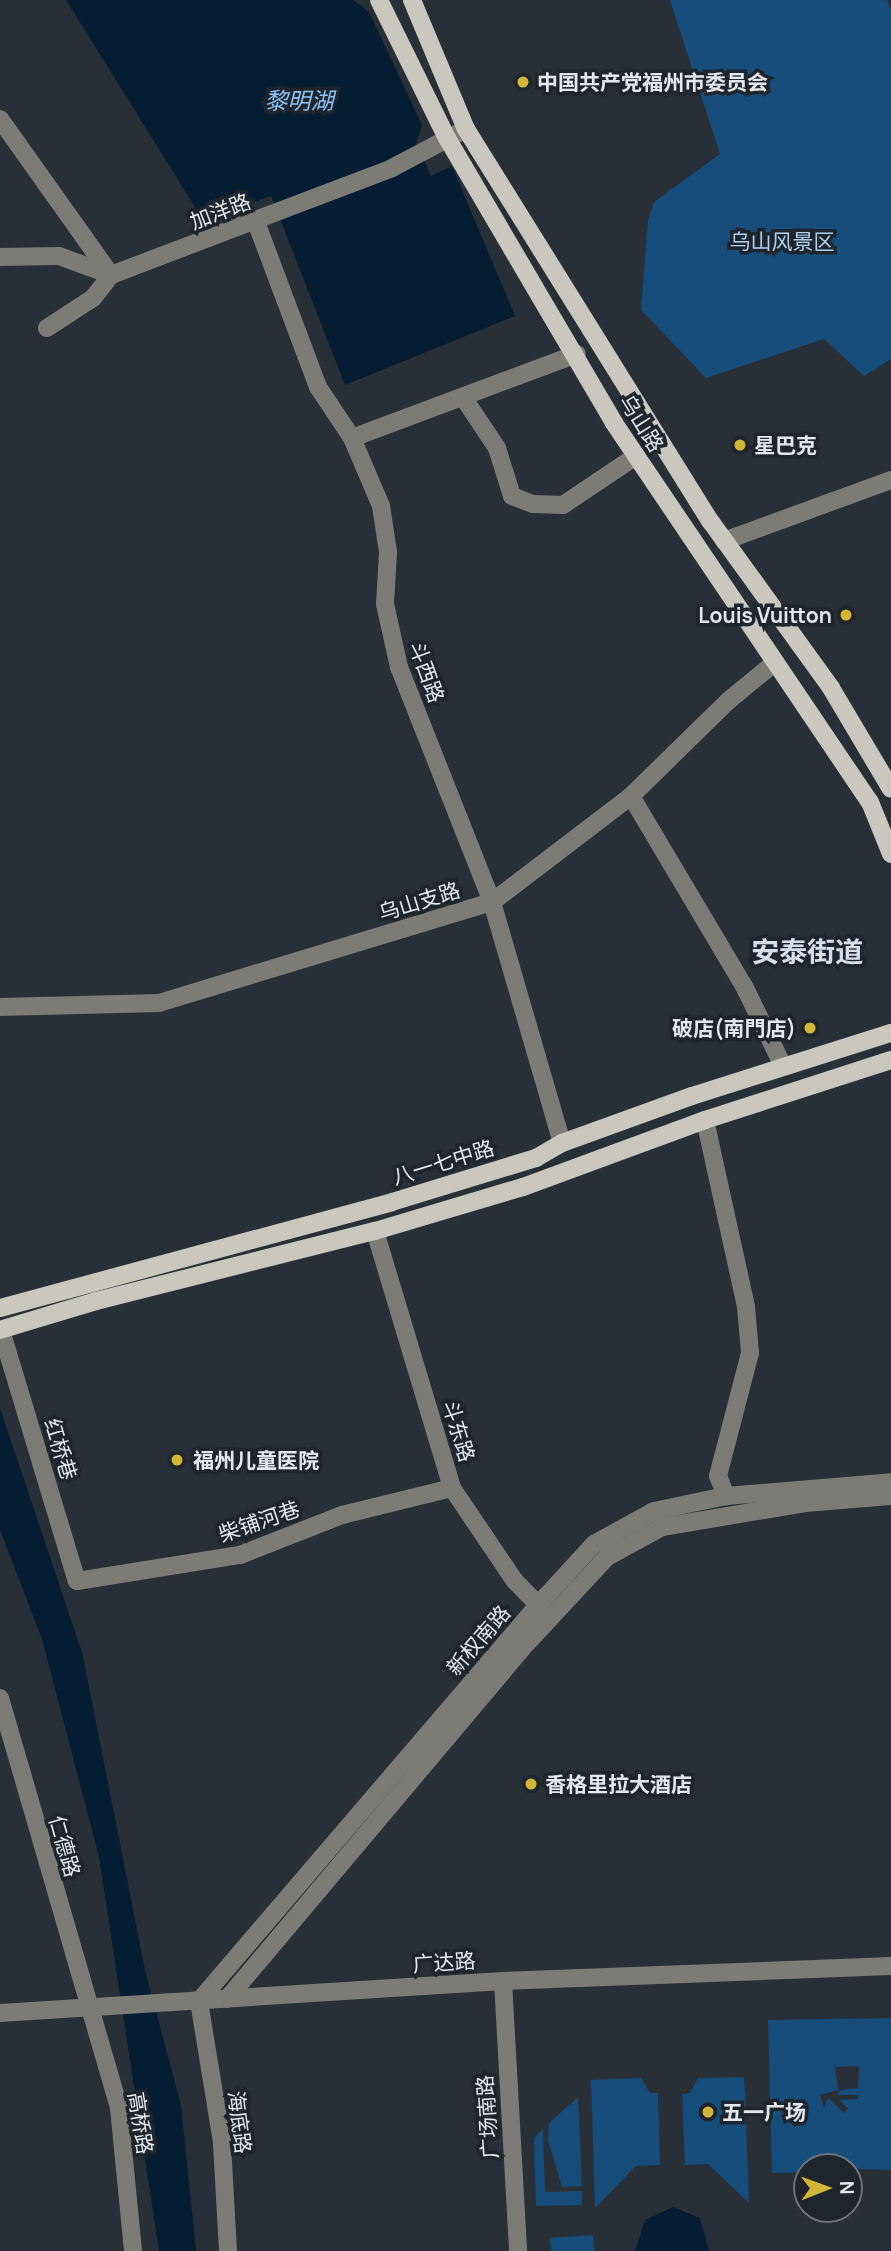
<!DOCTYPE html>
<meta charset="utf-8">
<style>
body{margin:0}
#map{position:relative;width:891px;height:2251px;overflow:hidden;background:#282f36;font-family:Manrope,"Noto Sans SC",sans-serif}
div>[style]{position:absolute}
.green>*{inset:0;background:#164d7b;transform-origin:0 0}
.water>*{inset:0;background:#051d33}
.minor>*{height:18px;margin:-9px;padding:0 9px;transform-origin:9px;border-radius:9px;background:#7c7b76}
.major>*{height:18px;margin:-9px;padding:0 9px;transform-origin:9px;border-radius:9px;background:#c9c7be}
.dots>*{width:19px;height:19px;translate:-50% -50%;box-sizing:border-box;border:4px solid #1e252c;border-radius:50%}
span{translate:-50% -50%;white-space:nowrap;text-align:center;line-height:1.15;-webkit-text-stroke:7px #1e252c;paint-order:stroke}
.poi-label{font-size:21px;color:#e3e8ec;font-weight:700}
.left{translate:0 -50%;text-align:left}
.right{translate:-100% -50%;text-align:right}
.street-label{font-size:21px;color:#e3e8ec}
.park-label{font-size:21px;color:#acd0f4}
.water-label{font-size:23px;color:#8cc4f9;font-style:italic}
.district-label{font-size:28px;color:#d7e0ea;font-weight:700}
.north{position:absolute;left:793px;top:2153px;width:70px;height:70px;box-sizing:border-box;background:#1e252c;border:2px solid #6d7379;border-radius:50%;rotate:89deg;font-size:19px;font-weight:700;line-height:28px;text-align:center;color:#e3e8ec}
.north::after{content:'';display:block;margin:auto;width:24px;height:32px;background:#d3b635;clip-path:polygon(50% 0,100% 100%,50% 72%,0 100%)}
</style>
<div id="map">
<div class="green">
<div style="clip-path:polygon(670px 0,887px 0,891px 11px,891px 359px,864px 376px,824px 339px,706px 378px,641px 310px,648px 220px,654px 202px,720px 154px)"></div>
<div style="clip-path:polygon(evenodd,891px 2018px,891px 2170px,807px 2167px,807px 2172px,772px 2173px,768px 2020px,891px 2018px,859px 2066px,858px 2088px,840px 2090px,837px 2095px,858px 2095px,858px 2099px,839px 2100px,848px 2108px,844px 2113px,828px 2098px,824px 2108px,820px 2095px,838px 2090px,835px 2067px,859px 2066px)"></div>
<div style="clip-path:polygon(744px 2077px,745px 2094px,749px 2203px,708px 2164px,685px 2165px,682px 2094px,690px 2093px,698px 2078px)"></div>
<div style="clip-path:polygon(641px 2078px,650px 2093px,658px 2093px,660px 2165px,636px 2166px,595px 2208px,591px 2080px)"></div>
<div style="clip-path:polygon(578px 2097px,582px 2186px,562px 2187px,548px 2140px,549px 2123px)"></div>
<div style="clip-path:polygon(543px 2129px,545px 2192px,582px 2191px,582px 2205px,536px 2206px,534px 2138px)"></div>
<div style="left:593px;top:2235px;width:16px;height:43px;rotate:86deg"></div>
</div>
<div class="water">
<div style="clip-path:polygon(66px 0,353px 0,369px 12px,422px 125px,416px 144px,431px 176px,452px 166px,515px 316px,345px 385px,271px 196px,203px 220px)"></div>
<div style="clip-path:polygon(0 1408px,82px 1652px,145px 1970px,181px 2105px,196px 2251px,159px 2251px,99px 1857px,42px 1639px,0 1530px)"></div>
<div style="clip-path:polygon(673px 2207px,700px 2218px,709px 2251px,635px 2251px,645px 2220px)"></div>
</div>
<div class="minor">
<div style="left:0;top:119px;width:191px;rotate:54.6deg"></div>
<div style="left:111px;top:275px;width:29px;rotate:128deg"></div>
<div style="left:93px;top:298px;width:55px;rotate:146.9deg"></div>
<div style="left:256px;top:222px;width:176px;rotate:69.4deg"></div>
<div style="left:318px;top:387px;width:61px;rotate:56.3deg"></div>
<div style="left:352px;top:438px;width:74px;rotate:66.9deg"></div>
<div style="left:381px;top:506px;width:47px;rotate:81.3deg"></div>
<div style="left:388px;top:552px;width:52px;rotate:93.3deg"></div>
<div style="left:385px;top:604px;width:65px;rotate:77.5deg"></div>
<div style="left:399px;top:667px;width:253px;rotate:68.4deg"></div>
<div style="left:492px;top:902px;width:251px;rotate:73.8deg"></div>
<div style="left:0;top:257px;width:59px;rotate:-1deg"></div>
<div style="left:59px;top:256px;width:55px;rotate:20.1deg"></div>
<div style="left:111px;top:275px;width:301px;rotate:-20.8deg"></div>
<div style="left:392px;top:168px;width:84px;rotate:-27.8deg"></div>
<div style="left:463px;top:397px;width:61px;rotate:56.3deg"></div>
<div style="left:497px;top:448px;width:50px;rotate:72.6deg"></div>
<div style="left:512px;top:496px;width:22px;rotate:21deg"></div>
<div style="left:533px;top:504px;width:30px;rotate:2deg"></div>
<div style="left:563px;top:505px;width:88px;rotate:-33.9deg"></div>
<div style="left:352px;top:438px;width:240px;rotate:-20.5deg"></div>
<div style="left:724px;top:541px;width:178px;rotate:-20.1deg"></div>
<div style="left:631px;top:796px;width:221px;rotate:59.3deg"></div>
<div style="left:744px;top:986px;width:89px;rotate:64deg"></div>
<div style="left:0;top:1007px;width:159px;rotate:-1.4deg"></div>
<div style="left:159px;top:1003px;width:348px;rotate:-16.9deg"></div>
<div style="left:492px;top:902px;width:175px;rotate:-37.3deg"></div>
<div style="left:631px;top:796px;width:136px;rotate:-44.4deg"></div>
<div style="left:728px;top:701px;width:58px;rotate:-39.4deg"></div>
<div style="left:705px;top:1120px;width:191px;rotate:77.6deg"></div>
<div style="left:746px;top:1307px;width:46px;rotate:85deg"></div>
<div style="left:750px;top:1353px;width:127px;rotate:104.6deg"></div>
<div style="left:718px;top:1476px;width:22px;rotate:68deg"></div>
<div style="left:375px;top:1231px;width:268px;rotate:73.3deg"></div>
<div style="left:452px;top:1488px;width:111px;rotate:56deg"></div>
<div style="left:514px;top:1580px;width:45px;rotate:45.9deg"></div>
<div style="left:1px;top:1330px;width:262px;rotate:73.2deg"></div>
<div style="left:77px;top:1581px;width:165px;rotate:-9.1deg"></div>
<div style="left:240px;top:1555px;width:110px;rotate:-21.4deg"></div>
<div style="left:342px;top:1515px;width:113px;rotate:-13.8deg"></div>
<div style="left:0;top:1698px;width:427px;rotate:73.8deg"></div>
<div style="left:119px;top:2108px;width:144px;rotate:84.4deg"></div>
<div style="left:503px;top:1981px;width:270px;rotate:86.8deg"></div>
<div style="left:227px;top:1999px;width:466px;rotate:-49.9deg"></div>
<div style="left:527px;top:1643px;width:117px;rotate:-47.1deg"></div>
<div style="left:607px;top:1557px;width:63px;rotate:-28.6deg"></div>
<div style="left:662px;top:1527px;width:145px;rotate:-9.5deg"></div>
<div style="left:805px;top:1503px;width:86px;rotate:-4.7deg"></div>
<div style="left:0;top:2013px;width:504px;rotate:-3.64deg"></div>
<div style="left:503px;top:1981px;width:388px;rotate:-2.2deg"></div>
<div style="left:228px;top:2251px;width:109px;rotate:-93.2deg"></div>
<div style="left:222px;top:2142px;width:143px;rotate:-99.3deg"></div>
<div style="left:199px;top:2001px;width:521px;rotate:-49.43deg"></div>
<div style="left:538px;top:1605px;width:83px;rotate:-47.4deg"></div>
<div style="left:594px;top:1544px;width:68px;rotate:-28.8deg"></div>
<div style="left:654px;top:1511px;width:74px;rotate:-11.8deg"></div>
<div style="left:726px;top:1496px;width:166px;rotate:-4.8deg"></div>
</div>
<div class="major">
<div style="left:379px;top:0;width:154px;rotate:63.8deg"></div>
<div style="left:447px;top:138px;width:330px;rotate:59.6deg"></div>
<div style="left:614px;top:423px;width:457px;rotate:56deg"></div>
<div style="left:870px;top:802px;width:56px;rotate:68deg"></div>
<div style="left:412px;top:0;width:140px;rotate:67.3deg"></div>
<div style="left:466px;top:129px;width:463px;rotate:58.1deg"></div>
<div style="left:711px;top:522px;width:205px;rotate:54.1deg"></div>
<div style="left:831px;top:688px;width:117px;rotate:59.3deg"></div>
<div style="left:0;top:1308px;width:406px;rotate:-15.1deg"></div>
<div style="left:392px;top:1202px;width:151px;rotate:-17deg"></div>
<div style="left:536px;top:1158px;width:30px;rotate:-30deg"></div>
<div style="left:562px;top:1143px;width:138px;rotate:-19.9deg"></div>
<div style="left:692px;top:1096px;width:209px;rotate:-17.6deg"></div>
<div style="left:0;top:1330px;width:100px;rotate:-16.8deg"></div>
<div style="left:96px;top:1301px;width:288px;rotate:-14.1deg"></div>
<div style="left:375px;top:1231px;width:154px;rotate:-16.6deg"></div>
<div style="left:523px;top:1187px;width:194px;rotate:-20.2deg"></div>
<div style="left:705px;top:1120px;width:195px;rotate:-17.9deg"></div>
</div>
<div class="dots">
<div style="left:523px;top:82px;background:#d3b635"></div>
<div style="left:740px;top:445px;background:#d3b635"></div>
<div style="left:846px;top:615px;background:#d3b635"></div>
<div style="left:810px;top:1028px;background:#d3b635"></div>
<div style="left:177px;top:1460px;background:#d3b635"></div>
<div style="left:531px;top:1784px;background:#d3b635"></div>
<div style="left:708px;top:2112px;background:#d3b635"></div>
</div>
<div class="poi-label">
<span class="left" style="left:537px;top:82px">中国共产党福州市委员会</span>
<span class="left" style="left:754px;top:445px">星巴克</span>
<span class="right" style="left:832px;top:615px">Louis Vuitton</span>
<span class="right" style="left:796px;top:1028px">破店(南門店)</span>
<span class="left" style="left:193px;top:1460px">福州儿童医院</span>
<span class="left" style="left:545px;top:1784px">香格里拉大酒店</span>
<span class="left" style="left:722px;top:2112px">五一广场</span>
</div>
<div class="street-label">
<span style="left:220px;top:211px;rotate:-21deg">加洋路</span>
<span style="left:642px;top:423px;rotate:58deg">乌山路</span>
<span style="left:427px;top:672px;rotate:70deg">斗西路</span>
<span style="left:419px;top:901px;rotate:-17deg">乌山支路</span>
<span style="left:443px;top:1162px;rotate:-17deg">八一七中路</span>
<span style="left:459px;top:1431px;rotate:73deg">斗东路</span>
<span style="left:61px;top:1449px;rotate:73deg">红桥巷</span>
<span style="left:259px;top:1521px;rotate:-19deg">柴铺河巷</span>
<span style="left:478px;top:1640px;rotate:-49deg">新权南路</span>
<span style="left:65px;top:1846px;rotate:74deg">仁德路</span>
<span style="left:444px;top:1962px;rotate:-4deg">广达路</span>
<span style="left:487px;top:2117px;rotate:-94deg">广场南路</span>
<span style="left:240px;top:2122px;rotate:83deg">海底路</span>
<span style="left:141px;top:2123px;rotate:81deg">高桥路</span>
</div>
<div class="park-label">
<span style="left:782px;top:241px">乌山风景区</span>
</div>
<div class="water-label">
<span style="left:299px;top:100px">黎明湖</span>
</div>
<div class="district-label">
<span style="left:807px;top:951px">安泰街道</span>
</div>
<div class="north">N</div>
</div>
